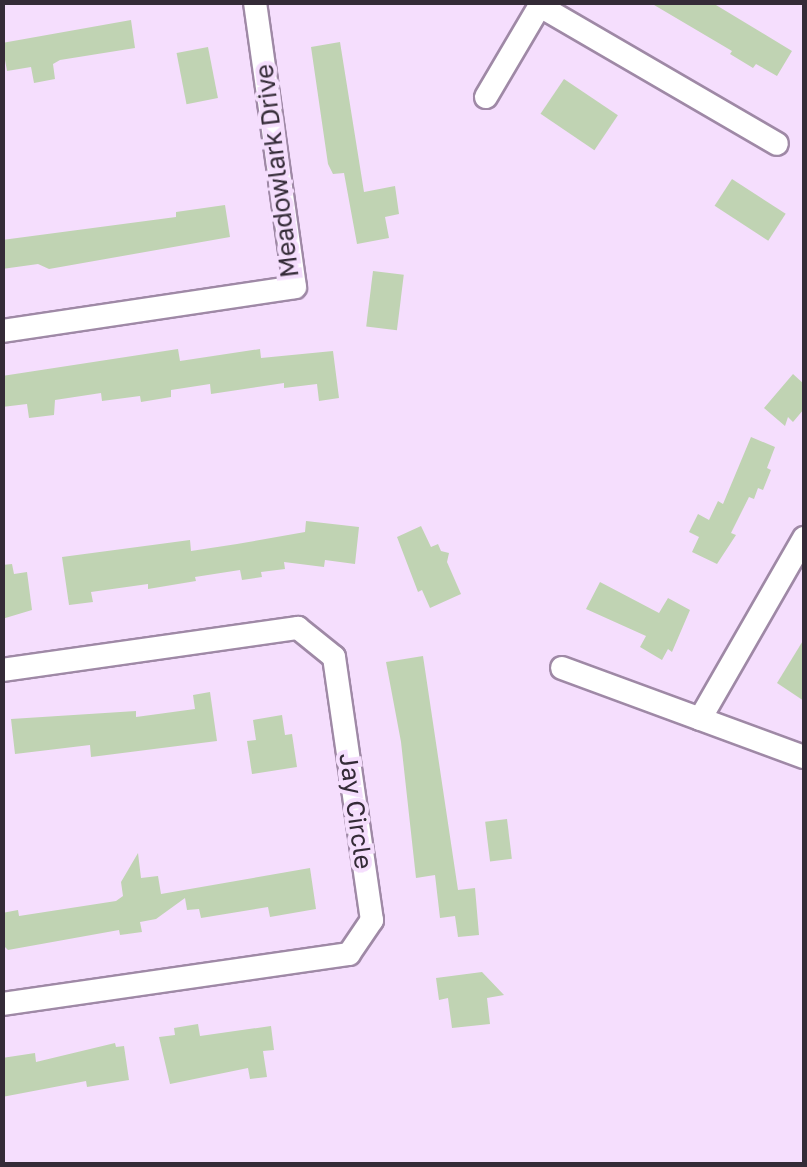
<!DOCTYPE html>
<style>
body{margin:0}
#map{position:relative;width:807px;height:1167px;overflow:hidden;background:#f5defd;font-family:"Golos Text",sans-serif}
div>[style]{position:absolute}
.building>*{inset:0;background:#c0d3b3;transform-origin:0 0}
.roads{filter:drop-shadow(2px 0 #9f89a6) drop-shadow(-2px 0 #9f89a6) drop-shadow(0 2px #9f89a6) drop-shadow(0 -2px #9f89a6)}
.minor>*{height:22px;margin:-11px;padding:0 11px;transform-origin:11px;border-radius:11px;background:#fff}
span{translate:-50% -50%;white-space:nowrap;text-align:center;line-height:1.15;-webkit-text-stroke:8px #f5defd;paint-order:stroke}
.street-label{font-size:25px;color:#342b37}
.frame{position:absolute;inset:0;border:5px solid #342b37;pointer-events:none}
</style>
<div id="map">
<div class="building">
<div style="clip-path:polygon(649px 2px,711px 2px,792px 51px,777px 76px,756px 64px,753px 68px,730px 54px,732px 51px)"></div>
<div style="clip-path:polygon(131px 20px,135px 48px,60px 60px,53px 64px,55px 79px,34px 83px,31px 67px,7px 71px,2px 43px)"></div>
<div style="clip-path:polygon(340px 42px,364px 192px,395px 186px,399px 214px,385px 217px,389px 238px,357px 244px,344px 173px,333px 174px,328px 164px,311px 47px)"></div>
<div style="left:208px;top:47px;width:52px;height:32px;rotate:79deg"></div>
<div style="left:564px;top:79px;width:65px;height:42px;rotate:34deg"></div>
<div style="left:732px;top:179px;width:64px;height:32px;rotate:33deg"></div>
<div style="clip-path:polygon(225px 205px,230px 237px,49px 269px,38px 264px,2px 269px,2px 240px,176px 217px,176px 212px)"></div>
<div style="left:373px;top:271px;width:31px;height:56px;rotate:7deg"></div>
<div style="clip-path:polygon(178px 349px,180px 361px,260px 349px,261px 358px,333px 351px,339px 398px,319px 401px,317px 384px,284px 388px,284px 383px,211px 394px,210px 384px,171px 390px,171px 397px,141px 402px,140px 396px,102px 401px,101px 393px,55px 400px,54px 415px,29px 418px,27px 404px,2px 407px,2px 376px)"></div>
<div style="clip-path:polygon(793px 374px,804px 384px,804px 409px,793px 422px,788px 417px,785px 426px,764px 408px)"></div>
<div style="clip-path:polygon(751px 437px,775px 447px,767px 468px,771px 470px,763px 490px,758px 488px,754px 499px,749px 497px,731px 533px,736px 535px,717px 564px,692px 552px,699px 537px,689px 532px,698px 514px,709px 520px,718px 501px,723px 504px)"></div>
<div style="clip-path:polygon(306px 521px,359px 527px,355px 564px,325px 560px,324px 567px,284px 562px,285px 569px,261px 572px,262px 577px,242px 580px,240px 570px,195px 577px,196px 581px,148px 589px,148px 584px,91px 592px,93px 602px,69px 605px,62px 557px,190px 540px,191px 551px,237px 544px,305px 532px)"></div>
<div style="clip-path:polygon(421px 526px,431px 547px,438px 544px,441px 551px,449px 553px,447px 562px,461px 594px,430px 608px,422px 590px,418px 592px,397px 537px)"></div>
<div style="clip-path:polygon(12px 564px,14px 574px,27px 572px,32px 610px,2px 619px,2px 565px)"></div>
<div style="clip-path:polygon(600px 582px,659px 613px,668px 598px,690px 610px,672px 652px,668px 649px,662px 660px,640px 647px,646px 636px,586px 609px)"></div>
<div style="clip-path:polygon(804px 639px,804px 701px,777px 683px)"></div>
<div style="clip-path:polygon(423px 656px,458px 890px,475px 888px,479px 935px,458px 937px,455px 916px,440px 918px,435px 875px,416px 878px,401px 742px,386px 662px)"></div>
<div style="clip-path:polygon(210px 692px,217px 741px,91px 757px,90px 745px,15px 754px,11px 719px,136px 711px,136px 717px,195px 709px,193px 695px)"></div>
<div style="clip-path:polygon(282px 715px,285px 735px,292px 734px,297px 767px,252px 774px,247px 741px,256px 740px,253px 720px)"></div>
<div style="left:507px;top:819px;width:40px;height:22px;rotate:83deg"></div>
<div style="clip-path:polygon(138px 853px,141px 878px,158px 876px,161px 894px,310px 868px,316px 909px,270px 917px,268px 907px,201px 918px,199px 909px,187px 910px,185px 898px,156px 919px,140px 922px,142px 932px,120px 935px,119px 930px,8px 950px,2px 944px,2px 913px,18px 910px,19px 916px,116px 901px,123px 896px,121px 882px)"></div>
<div style="clip-path:polygon(482px 972px,504px 995px,487px 998px,490px 1024px,452px 1028px,448px 998px,439px 1000px,436px 978px)"></div>
<div style="clip-path:polygon(198px 1024px,200px 1036px,271px 1026px,274px 1050px,263px 1051px,267px 1077px,250px 1079px,248px 1068px,170px 1084px,159px 1037px,175px 1035px,174px 1028px)"></div>
<div style="clip-path:polygon(115px 1043px,116px 1047px,124px 1046px,129px 1080px,87px 1087px,86px 1081px,2px 1097px,2px 1058px,35px 1053px,36px 1062px)"></div>
</div>
<div class="roads">
<div class="minor">
<div style="left:540px;top:6px;width:274px;rotate:30.2deg"></div>
<div style="left:486px;top:97px;width:110px;rotate:-59.5deg"></div>
<div style="left:2px;top:331px;width:296px;rotate:-8.5deg"></div>
<div style="left:295px;top:287px;width:288px;rotate:-98deg"></div>
<div style="left:562px;top:668px;width:258px;rotate:20.2deg"></div>
<div style="left:2px;top:670px;width:299px;rotate:-8.1deg"></div>
<div style="left:298px;top:628px;width:46px;rotate:38.9deg"></div>
<div style="left:334px;top:657px;width:266px;rotate:81.8deg"></div>
<div style="left:372px;top:920px;width:41px;rotate:124.1deg"></div>
<div style="left:349px;top:954px;width:351px;rotate:171.8deg"></div>
<div style="left:700px;top:719px;width:209px;rotate:-60.1deg"></div>
</div>
</div>
<div class="street-label">
<span style="left:277px;top:171px;rotate:-97deg">Meadowlark Drive</span>
<span style="left:356px;top:811px;rotate:82deg">Jay Circle</span>
</div>
<div class="frame"></div>
</div>
